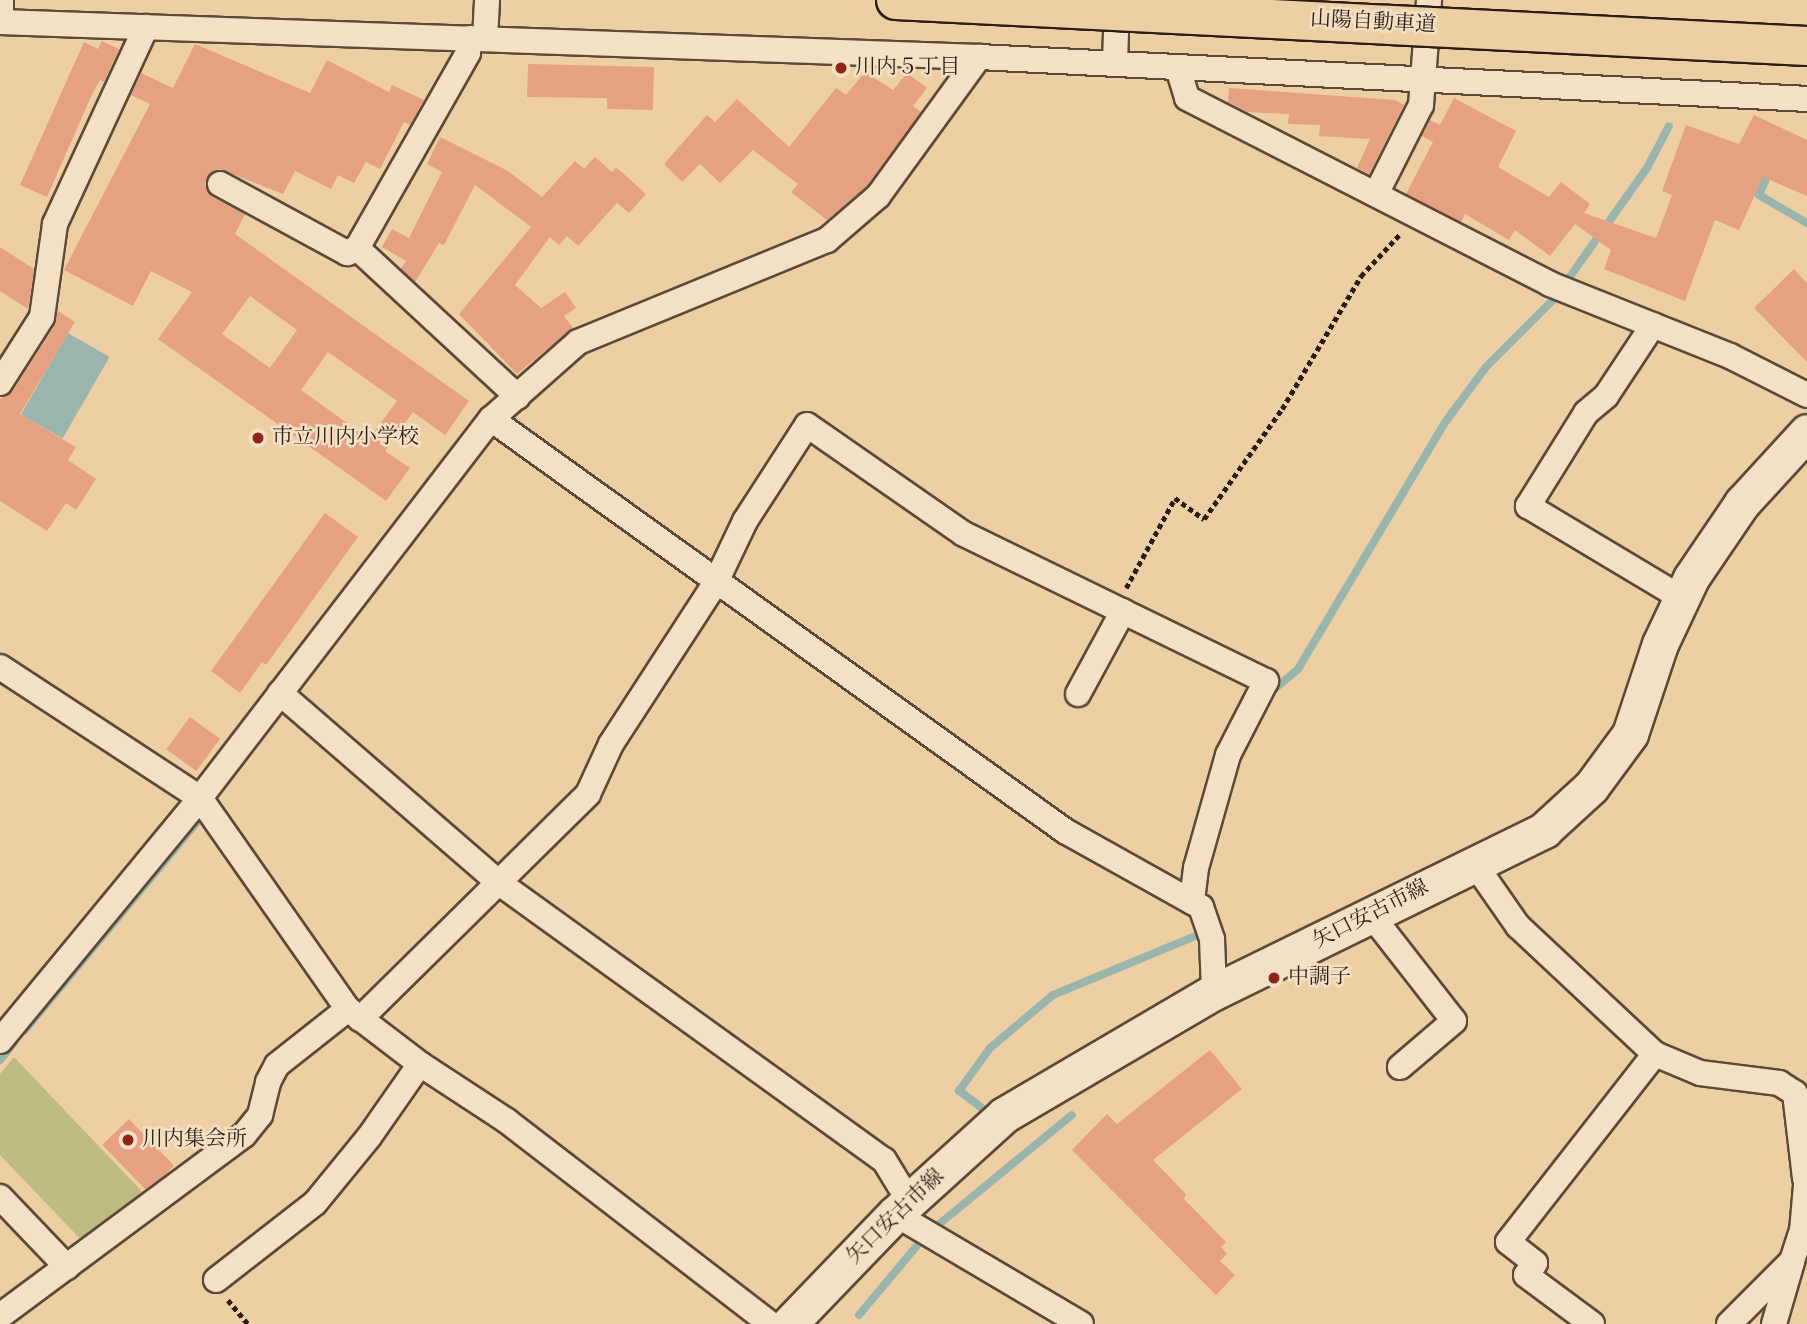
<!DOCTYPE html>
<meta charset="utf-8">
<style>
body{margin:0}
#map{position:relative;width:1807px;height:1324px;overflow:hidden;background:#eecfa4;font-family:"Old Standard TT","Noto Serif JP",serif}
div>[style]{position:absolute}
.green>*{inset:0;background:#bdba82}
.water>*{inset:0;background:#9ab5ab;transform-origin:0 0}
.stream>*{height:8px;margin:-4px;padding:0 4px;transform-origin:4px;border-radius:4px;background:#9ab5ab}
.building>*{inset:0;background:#e5a182;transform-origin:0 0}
.path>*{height:4.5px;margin-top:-2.25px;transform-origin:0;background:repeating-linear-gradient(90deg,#2b1d14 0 5px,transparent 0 8.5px)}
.roads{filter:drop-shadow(2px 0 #5c4a38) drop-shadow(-2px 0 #5c4a38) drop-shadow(0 2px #5c4a38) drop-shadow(0 -2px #5c4a38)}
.minor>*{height:24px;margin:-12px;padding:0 12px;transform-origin:12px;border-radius:12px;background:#f4e0c4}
.secondary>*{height:35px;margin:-17.5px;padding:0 17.5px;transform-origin:17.5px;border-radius:17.5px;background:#f4e0c4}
.bridges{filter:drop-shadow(2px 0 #2b1d14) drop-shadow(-2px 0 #2b1d14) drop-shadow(0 2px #2b1d14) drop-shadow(0 -2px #2b1d14)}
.motorway-bridge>*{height:38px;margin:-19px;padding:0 19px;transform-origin:19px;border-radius:19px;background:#eecfa4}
.dots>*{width:19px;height:19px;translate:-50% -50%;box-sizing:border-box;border:4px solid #f4e0c4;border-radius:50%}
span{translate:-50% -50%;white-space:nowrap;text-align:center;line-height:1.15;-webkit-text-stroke:5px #f4e0c4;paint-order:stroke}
.street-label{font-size:21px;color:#2b1d14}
.poi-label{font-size:21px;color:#2b1d14}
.left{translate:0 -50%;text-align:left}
</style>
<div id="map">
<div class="green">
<div style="clip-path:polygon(14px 1057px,149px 1199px,87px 1246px,0 1155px,0 1074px)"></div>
</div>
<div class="water">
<div style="left:68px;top:333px;width:48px;height:94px;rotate:30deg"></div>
</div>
<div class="stream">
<div style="left:1770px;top:170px;width:27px;rotate:114deg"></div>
<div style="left:1759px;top:195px;width:56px;rotate:30.3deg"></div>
<div style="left:1569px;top:278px;width:135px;rotate:-54.7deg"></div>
<div style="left:1647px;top:168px;width:47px;rotate:-62.4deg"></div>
<div style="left:1272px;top:691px;width:34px;rotate:-40deg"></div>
<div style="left:1298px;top:669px;width:289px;rotate:-59.2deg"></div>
<div style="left:1446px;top:421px;width:67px;rotate:-53.5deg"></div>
<div style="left:1486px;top:367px;width:100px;rotate:-45deg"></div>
<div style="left:25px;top:1030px;width:276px;rotate:-50.4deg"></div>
<div style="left:0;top:1060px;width:22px;rotate:-51deg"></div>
<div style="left:986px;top:1111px;width:34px;rotate:-143deg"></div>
<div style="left:959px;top:1091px;width:53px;rotate:-54.2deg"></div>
<div style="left:990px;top:1048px;width:82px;rotate:-40.1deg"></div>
<div style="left:1053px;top:995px;width:159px;rotate:-22.5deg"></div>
<div style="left:938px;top:1225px;width:173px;rotate:-39.4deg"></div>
<div style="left:859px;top:1315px;width:95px;rotate:-50.1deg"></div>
</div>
<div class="building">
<div style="clip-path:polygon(102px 41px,119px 49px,104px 82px,100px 80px,90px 99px,47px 197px,20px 185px,84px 42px,98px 49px)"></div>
<div style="clip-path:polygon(evenodd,195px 44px,310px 93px,327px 60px,389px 92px,392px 85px,424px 100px,410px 125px,404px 122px,380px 169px,366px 162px,354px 183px,338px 175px,331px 189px,295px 171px,283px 194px,220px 169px,212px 172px,205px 184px,212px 197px,245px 214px,235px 234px,469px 401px,445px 435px,413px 412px,385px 451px,410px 468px,386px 501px,158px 339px,192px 292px,151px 271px,133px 306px,64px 270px,150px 104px,131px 95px,141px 73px,173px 88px,195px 44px,250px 296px,297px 330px,270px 368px,222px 334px,250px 296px,195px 44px,328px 352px,397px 401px,369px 439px,301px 390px,328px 352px)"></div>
<div style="clip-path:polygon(528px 64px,654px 67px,653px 110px,607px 109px,607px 98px,527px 97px)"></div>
<div style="clip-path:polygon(865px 72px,893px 90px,907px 73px,927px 88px,913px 106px,921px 112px,867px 186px,827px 220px,791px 192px,798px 184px,753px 150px,720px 183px,700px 164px,682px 182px,664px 164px,707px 115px,715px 122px,737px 99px,789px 147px,836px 88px,846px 95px)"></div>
<div style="clip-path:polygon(1229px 88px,1395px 100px,1404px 105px,1369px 174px,1357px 168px,1370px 139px,1319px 136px,1320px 125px,1288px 124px,1289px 114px,1248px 112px,1228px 102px)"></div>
<div style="clip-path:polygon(1454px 98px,1516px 131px,1498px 167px,1549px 197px,1561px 182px,1590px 204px,1584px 213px,1656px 238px,1672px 195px,1662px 191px,1686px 125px,1739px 144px,1754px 115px,1807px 140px,1807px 196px,1763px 177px,1739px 230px,1715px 220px,1685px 301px,1604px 269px,1611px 250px,1575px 224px,1550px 256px,1515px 230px,1509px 240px,1465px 214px,1461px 222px,1406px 194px,1433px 142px,1422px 136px,1430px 120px,1440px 125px)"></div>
<div style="clip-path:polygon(440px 137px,508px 171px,542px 197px,575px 161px,584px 169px,595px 157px,612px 172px,616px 167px,646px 194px,629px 213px,617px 203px,578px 246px,567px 236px,559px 245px,550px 237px,515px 285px,541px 308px,565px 292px,576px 308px,564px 316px,573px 328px,517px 374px,459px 314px,531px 227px,475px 185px,444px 245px,439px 243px,415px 282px,401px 269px,406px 261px,382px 247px,392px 229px,409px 238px,442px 172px,427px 164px)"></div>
<div style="clip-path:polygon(0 247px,34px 269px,28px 309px,0 291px)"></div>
<div style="clip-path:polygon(1794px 269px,1807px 283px,1807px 362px,1754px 308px)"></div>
<div style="clip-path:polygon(58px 311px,75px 322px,20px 414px,76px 447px,68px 460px,96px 479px,76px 510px,66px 503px,47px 531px,0 501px,0 399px,13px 391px,55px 325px)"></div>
<div style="clip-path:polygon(325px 513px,358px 537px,266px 665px,262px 662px,240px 693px,211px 671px)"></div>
<div style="left:190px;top:717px;width:37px;height:40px;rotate:36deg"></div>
<div style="clip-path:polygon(1210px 1050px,1242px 1089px,1153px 1160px,1186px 1194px,1184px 1199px,1226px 1242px,1221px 1247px,1227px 1254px,1220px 1261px,1235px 1275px,1216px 1295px,1072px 1150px,1107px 1114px,1117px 1124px)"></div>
<div style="left:129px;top:1119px;width:65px;height:37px;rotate:46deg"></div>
</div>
<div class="path">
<div style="left:1126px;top:588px;width:102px;rotate:-61.4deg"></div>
<div style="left:1175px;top:498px;width:36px;rotate:36deg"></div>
<div style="left:1204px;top:519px;width:135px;rotate:-54.7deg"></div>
<div style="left:1282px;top:409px;width:155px;rotate:-59.3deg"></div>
<div style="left:1361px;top:276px;width:57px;rotate:-47.1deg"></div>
<div style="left:228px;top:1300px;width:31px;rotate:50deg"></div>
</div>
<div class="roads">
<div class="minor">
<div style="left:0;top:22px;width:980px;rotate:2.05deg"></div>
<div style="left:979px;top:57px;width:829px;rotate:2.9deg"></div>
<div style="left:0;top:22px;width:22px;rotate:-87deg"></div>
<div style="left:470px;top:38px;width:15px;rotate:98deg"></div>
<div style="left:468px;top:53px;width:224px;rotate:119.6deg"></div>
<div style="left:357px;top:248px;width:219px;rotate:42.8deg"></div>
<div style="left:485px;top:39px;width:39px;rotate:-87deg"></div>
<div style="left:1115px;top:64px;width:64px;rotate:-88.2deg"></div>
<div style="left:1178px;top:68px;width:31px;rotate:73deg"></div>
<div style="left:1187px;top:98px;width:408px;rotate:27.1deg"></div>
<div style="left:1550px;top:284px;width:194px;rotate:21.8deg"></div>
<div style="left:1730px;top:356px;width:86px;rotate:26.9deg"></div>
<div style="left:220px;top:184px;width:145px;rotate:28.5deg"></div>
<div style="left:347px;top:253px;width:11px;rotate:-27deg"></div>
<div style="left:1377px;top:192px;width:97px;rotate:-63.2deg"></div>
<div style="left:1421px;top:105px;width:105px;rotate:-85.6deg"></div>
<div style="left:1653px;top:325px;width:85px;rotate:123.5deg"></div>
<div style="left:1606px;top:396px;width:26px;rotate:140deg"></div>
<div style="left:1586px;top:413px;width:110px;rotate:121.9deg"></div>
<div style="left:1528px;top:506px;width:179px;rotate:30.9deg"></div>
<div style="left:0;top:383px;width:78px;rotate:-57.5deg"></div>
<div style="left:42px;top:317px;width:94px;rotate:-82deg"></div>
<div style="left:55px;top:224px;width:217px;rotate:-65.2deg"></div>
<div style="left:491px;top:419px;width:707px;rotate:35.67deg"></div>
<div style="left:1065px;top:831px;width:156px;rotate:29.2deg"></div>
<div style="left:1201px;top:907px;width:34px;rotate:71deg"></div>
<div style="left:1212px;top:939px;width:53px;rotate:87.8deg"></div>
<div style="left:0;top:667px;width:239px;rotate:33.2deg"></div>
<div style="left:200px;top:798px;width:258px;rotate:55deg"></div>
<div style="left:348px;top:1009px;width:91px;rotate:37.4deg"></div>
<div style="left:420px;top:1064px;width:104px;rotate:33.2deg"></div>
<div style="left:507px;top:1121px;width:333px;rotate:37.6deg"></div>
<div style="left:280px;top:693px;width:289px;rotate:40.9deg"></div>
<div style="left:498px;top:882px;width:476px;rotate:35.8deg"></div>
<div style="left:884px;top:1160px;width:48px;rotate:58.6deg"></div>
<div style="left:1078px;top:694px;width:94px;rotate:-61.5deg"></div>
<div style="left:1474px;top:863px;width:77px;rotate:55.1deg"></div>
<div style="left:1518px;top:926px;width:187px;rotate:43.1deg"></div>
<div style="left:1655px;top:1054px;width:49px;rotate:22.9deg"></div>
<div style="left:1700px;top:1073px;width:80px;rotate:7.2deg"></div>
<div style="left:1779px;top:1083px;width:19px;rotate:32deg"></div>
<div style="left:1795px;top:1093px;width:86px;rotate:83.3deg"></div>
<div style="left:1372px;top:916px;width:133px;rotate:52deg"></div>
<div style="left:1454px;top:1021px;width:71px;rotate:139.6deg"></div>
<div style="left:360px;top:1019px;width:320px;rotate:-44.6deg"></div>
<div style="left:588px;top:794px;width:55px;rotate:-65.3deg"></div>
<div style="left:611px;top:744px;width:191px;rotate:-57deg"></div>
<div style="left:715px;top:584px;width:70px;rotate:-64.5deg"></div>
<div style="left:745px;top:521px;width:114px;rotate:-57.1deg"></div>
<div style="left:807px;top:425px;width:191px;rotate:34.8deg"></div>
<div style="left:964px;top:534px;width:336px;rotate:26deg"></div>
<div style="left:1266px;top:681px;width:83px;rotate:117.2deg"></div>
<div style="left:1228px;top:755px;width:117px;rotate:105.8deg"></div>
<div style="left:1196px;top:868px;width:34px;rotate:97deg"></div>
<div style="left:0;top:1041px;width:315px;rotate:-50.5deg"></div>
<div style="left:200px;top:798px;width:478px;rotate:-52.5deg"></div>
<div style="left:491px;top:419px;width:116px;rotate:-41.5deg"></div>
<div style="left:578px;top:342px;width:269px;rotate:-22.3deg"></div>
<div style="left:827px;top:240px;width:67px;rotate:-40.8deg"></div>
<div style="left:878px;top:196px;width:172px;rotate:-54deg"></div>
<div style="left:0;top:1197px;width:97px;rotate:46.3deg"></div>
<div style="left:895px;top:1214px;width:216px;rotate:30.6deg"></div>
<div style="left:216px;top:1280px;width:125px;rotate:-37.9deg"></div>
<div style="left:315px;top:1203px;width:85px;rotate:-50.7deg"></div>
<div style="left:369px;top:1137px;width:89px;rotate:-55.1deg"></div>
<div style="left:0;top:1316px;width:304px;rotate:-36.6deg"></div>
<div style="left:244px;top:1135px;width:26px;rotate:-51deg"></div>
<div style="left:260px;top:1115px;width:34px;rotate:-76deg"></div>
<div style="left:268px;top:1082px;width:19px;rotate:-62deg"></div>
<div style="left:277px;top:1065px;width:90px;rotate:-38.3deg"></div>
<div style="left:1592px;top:1324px;width:82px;rotate:-143.4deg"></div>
<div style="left:1526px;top:1275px;width:15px;rotate:-53deg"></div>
<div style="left:1535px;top:1263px;width:34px;rotate:-142deg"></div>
<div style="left:1508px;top:1242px;width:239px;rotate:-52deg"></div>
<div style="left:1729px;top:1324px;width:89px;rotate:-45deg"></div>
<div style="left:1792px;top:1261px;width:32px;rotate:-72deg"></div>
<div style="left:1802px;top:1231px;width:57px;rotate:-85deg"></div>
<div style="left:1774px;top:1324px;width:65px;rotate:-73.8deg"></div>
</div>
<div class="secondary">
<div style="left:789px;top:1324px;width:153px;rotate:-46.1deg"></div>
<div style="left:895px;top:1214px;width:147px;rotate:-42.2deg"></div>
<div style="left:1004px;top:1115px;width:243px;rotate:-30.4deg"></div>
<div style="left:1214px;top:992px;width:368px;rotate:-26.1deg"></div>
<div style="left:1544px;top:830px;width:64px;rotate:-42.5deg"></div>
<div style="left:1591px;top:787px;width:66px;rotate:-53.7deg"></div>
<div style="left:1630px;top:734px;width:95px;rotate:-71.6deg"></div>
<div style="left:1660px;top:644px;width:73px;rotate:-64.8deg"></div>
<div style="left:1691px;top:578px;width:91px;rotate:-55.8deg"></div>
<div style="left:1742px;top:503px;width:96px;rotate:-47.5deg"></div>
</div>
</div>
<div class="bridges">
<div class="motorway-bridge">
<div style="left:896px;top:0;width:912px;rotate:2.89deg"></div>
</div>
</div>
<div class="dots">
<div style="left:841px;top:68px;background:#8f2418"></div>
<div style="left:258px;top:438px;background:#8f2418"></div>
<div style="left:1274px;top:978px;background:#8f2418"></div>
<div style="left:128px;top:1140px;background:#8f2418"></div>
</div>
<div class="street-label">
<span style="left:1373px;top:23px;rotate:3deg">山陽自動車道</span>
<span style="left:1371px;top:915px;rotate:-27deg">矢口安古市線</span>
<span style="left:896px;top:1217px;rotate:-44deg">矢口安古市線</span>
</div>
<div class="poi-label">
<span class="left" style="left:855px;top:68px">川内５丁目</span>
<span class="left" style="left:272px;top:438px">市立川内小学校</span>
<span class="left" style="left:1288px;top:978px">中調子</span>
<span class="left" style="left:142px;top:1140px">川内集会所</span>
</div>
</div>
